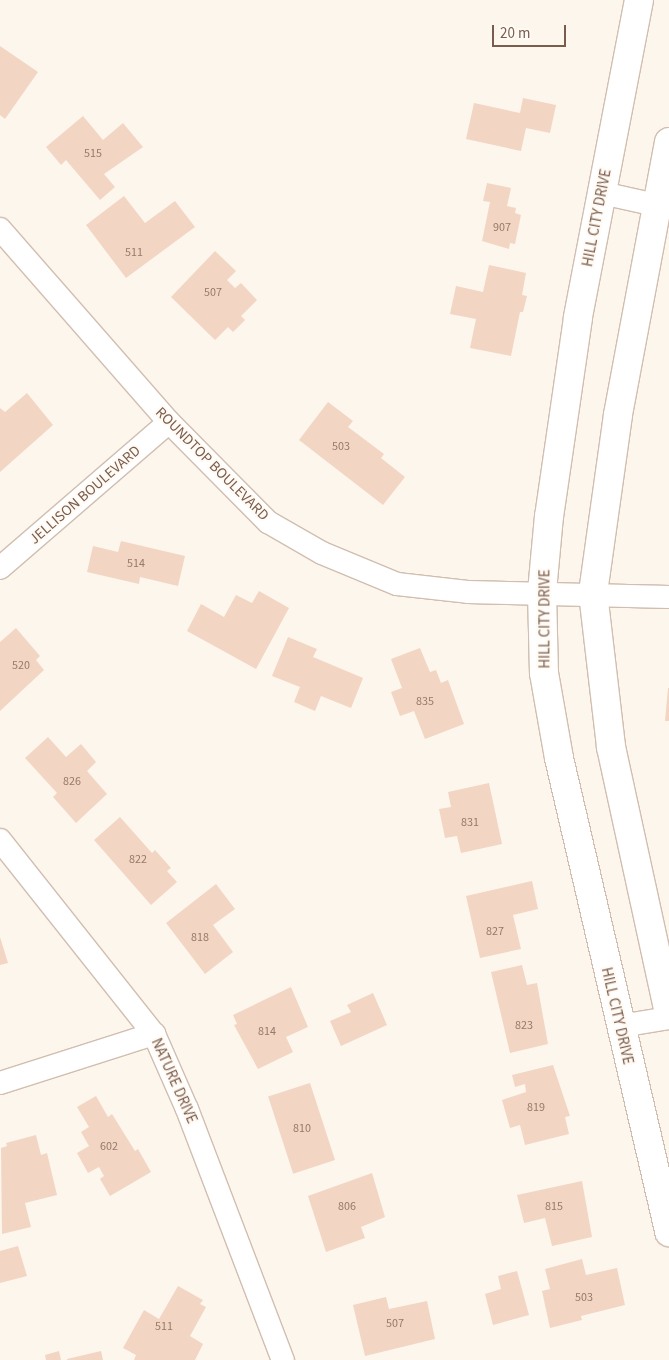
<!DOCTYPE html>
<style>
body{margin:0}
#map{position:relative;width:669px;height:1360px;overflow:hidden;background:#fdf6ec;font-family:"Source Sans 3",sans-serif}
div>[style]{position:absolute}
.building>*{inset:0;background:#f3d5c3;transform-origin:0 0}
.roads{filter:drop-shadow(1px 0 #d1beb0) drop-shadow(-1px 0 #d1beb0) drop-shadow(0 1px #d1beb0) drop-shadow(0 -1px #d1beb0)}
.street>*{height:22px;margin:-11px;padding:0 11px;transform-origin:11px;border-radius:11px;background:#fff}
.secondary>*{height:28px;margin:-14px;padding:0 14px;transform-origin:14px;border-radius:14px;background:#fff}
span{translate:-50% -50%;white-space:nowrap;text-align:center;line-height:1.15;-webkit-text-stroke:4px #fffaf3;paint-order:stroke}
.number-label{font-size:12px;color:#987a6a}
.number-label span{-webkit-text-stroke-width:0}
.street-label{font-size:15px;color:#7a5c4d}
.scale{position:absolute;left:492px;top:25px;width:74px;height:22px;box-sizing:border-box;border:2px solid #7a5c4d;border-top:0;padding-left:6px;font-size:15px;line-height:18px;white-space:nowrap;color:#7a5c4d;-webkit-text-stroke:4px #fffaf3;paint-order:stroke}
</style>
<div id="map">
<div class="building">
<div style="clip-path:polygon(0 46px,38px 72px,5px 119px,0 115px)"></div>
<div style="clip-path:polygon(523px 98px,556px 105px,550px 133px,526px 128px,521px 151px,466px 139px,474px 103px,520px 113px)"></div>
<div style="clip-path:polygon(83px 116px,103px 140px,123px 123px,143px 147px,104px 174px,115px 187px,100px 200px,66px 160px,61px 165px,46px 147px)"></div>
<div style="clip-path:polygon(487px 183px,511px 188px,507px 206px,516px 208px,515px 213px,521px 215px,515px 244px,510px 243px,509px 249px,482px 241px,490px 202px,483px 201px)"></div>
<div style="clip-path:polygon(124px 196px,145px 223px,175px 201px,195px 227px,126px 278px,86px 225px)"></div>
<div style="clip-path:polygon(215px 251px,236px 271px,227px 280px,235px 288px,241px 283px,257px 300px,241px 316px,245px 320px,233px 332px,228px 327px,215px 340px,171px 297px)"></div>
<div style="clip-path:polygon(489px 265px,526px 273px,522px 295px,527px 296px,523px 312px,520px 312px,511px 356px,470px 348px,476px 319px,450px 314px,456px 286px,483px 292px)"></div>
<div style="clip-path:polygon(27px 393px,53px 425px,0 472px,0 408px,5px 412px)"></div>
<div style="clip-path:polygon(328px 402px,353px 421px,348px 427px,384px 454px,381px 458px,405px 477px,383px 505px,299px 440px)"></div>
<div style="clip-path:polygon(121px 541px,185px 556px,178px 586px,140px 577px,139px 584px,87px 572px,93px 546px,118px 552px)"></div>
<div style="clip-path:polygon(259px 591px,289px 608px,256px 669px,187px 631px,201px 604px,224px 617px,236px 595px,252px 603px)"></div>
<div style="clip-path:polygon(16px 628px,40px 656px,36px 660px,44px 670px,0 711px,0 642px)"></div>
<div style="clip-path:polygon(288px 637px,317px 649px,313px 657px,363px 678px,351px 708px,321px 696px,315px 711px,294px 702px,300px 687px,272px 676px)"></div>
<div style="clip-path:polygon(420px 648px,430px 672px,436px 670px,441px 683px,448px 680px,464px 724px,425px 739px,414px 711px,400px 716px,391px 692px,402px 688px,391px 659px)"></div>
<div style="clip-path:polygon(668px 688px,669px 688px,669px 721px,665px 721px)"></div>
<div style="clip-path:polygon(48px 737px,66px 757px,81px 744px,96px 762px,87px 771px,107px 794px,76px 823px,53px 797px,57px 793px,25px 758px)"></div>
<div style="clip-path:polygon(489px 783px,502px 844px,461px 853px,457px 836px,445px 838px,439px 809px,451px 807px,448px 792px)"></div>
<div style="clip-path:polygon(120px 817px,152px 853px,155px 850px,171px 868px,167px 871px,177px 882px,151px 905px,94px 840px)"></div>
<div style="clip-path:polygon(532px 881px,538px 909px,513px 915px,521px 949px,480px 958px,466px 896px)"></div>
<div style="clip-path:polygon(216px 884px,235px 909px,213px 925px,233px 952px,205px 974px,166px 923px)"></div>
<div style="clip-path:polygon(0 937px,8px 963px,0 965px)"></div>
<div style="clip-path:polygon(522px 965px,527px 985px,537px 983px,548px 1044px,510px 1053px,491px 972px)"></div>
<div style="clip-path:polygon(291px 987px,308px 1027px,286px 1037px,293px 1052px,258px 1069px,234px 1025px,237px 1024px,233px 1015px)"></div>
<div style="clip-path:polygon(373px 993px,387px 1025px,341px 1046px,330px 1021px,351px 1012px,347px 1005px)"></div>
<div style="clip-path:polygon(553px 1065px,570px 1116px,565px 1117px,569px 1134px,525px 1145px,520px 1125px,510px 1128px,502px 1100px,526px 1092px,525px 1084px,515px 1087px,512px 1075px)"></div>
<div style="left:310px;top:1083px;width:81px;height:44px;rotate:72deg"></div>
<div style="clip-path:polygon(96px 1096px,108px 1117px,112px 1114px,135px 1151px,138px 1149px,151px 1172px,110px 1196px,100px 1179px,104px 1176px,99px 1167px,88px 1173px,77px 1153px,89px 1146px,81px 1132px,89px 1127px,77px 1107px)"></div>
<div style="clip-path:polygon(36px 1135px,41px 1155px,47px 1153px,57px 1195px,25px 1203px,31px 1227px,2px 1234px,1px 1148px,7px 1146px,6px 1143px)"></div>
<div style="clip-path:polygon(372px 1173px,385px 1217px,361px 1227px,365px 1238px,326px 1252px,308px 1196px)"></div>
<div style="clip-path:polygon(582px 1181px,592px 1237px,552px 1246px,545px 1218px,524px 1223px,517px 1195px)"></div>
<div style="clip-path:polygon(18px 1246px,27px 1276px,0 1283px,0 1251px)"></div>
<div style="clip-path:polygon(582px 1259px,586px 1275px,617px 1268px,625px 1305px,581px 1316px,582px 1320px,550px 1328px,542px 1291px,550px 1289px,545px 1269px)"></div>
<div style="clip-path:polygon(517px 1271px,529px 1315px,493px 1325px,485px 1294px,501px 1289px,498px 1276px)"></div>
<div style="clip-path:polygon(178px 1286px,203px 1300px,200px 1304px,206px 1307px,190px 1336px,203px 1344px,195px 1360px,134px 1360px,136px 1355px,123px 1348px,144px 1310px,159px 1319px)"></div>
<div style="clip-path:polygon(386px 1297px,389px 1309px,427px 1301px,435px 1339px,365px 1356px,353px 1305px)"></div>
<div style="clip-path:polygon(59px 1351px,61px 1360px,46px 1360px,45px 1355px)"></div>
<div style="clip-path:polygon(101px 1351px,103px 1360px,67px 1360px,67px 1359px)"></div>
</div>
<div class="roads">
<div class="street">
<div style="left:602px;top:193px;width:69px;rotate:12.6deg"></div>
<div style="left:0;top:229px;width:257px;rotate:48.8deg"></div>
<div style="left:169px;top:422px;width:141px;rotate:45.3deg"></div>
<div style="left:268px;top:522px;width:62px;rotate:29.9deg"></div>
<div style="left:322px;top:553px;width:81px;rotate:22.5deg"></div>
<div style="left:397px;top:584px;width:71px;rotate:6.4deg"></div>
<div style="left:468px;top:592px;width:201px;rotate:1.4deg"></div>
<div style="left:0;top:568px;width:223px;rotate:-40.8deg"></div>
<div style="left:0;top:840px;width:248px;rotate:51.6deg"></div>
<div style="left:154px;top:1034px;width:82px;rotate:66.3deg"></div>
<div style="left:187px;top:1109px;width:269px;rotate:69.1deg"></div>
<div style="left:620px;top:1026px;width:50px;rotate:-9.3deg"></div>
<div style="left:0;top:1083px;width:162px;rotate:-17.7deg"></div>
</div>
<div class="secondary">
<div style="left:639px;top:0;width:324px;rotate:100.9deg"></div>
<div style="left:578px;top:318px;width:200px;rotate:98.3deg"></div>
<div style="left:549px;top:516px;width:76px;rotate:95.3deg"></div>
<div style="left:542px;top:592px;width:81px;rotate:88.6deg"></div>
<div style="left:544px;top:673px;width:86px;rotate:80deg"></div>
<div style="left:559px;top:758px;width:487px;rotate:76.9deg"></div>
<div style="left:669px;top:142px;width:278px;rotate:100.6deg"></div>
<div style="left:618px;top:415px;width:180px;rotate:98deg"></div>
<div style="left:593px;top:593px;width:155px;rotate:83.3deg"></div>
<div style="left:611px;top:747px;width:272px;rotate:77.7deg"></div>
</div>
</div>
<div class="number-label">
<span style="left:93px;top:154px">515</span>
<span style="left:502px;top:228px">907</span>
<span style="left:134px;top:253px">511</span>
<span style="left:213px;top:293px">507</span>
<span style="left:341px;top:447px">503</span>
<span style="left:136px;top:564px">514</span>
<span style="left:21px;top:666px">520</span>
<span style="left:425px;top:702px">835</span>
<span style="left:72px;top:782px">826</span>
<span style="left:470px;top:823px">831</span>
<span style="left:138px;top:860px">822</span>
<span style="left:495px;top:932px">827</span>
<span style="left:200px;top:938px">818</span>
<span style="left:524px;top:1026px">823</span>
<span style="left:267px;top:1032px">814</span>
<span style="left:536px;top:1108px">819</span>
<span style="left:302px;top:1129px">810</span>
<span style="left:109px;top:1147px">602</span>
<span style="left:347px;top:1207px">806</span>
<span style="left:554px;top:1207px">815</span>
<span style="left:584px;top:1298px">503</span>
<span style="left:395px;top:1324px">507</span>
<span style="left:164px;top:1327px">511</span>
</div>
<div class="street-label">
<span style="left:597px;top:218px;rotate:-79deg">HILL CITY DRIVE</span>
<span style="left:212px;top:464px;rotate:45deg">ROUNDTOP BOULEVARD</span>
<span style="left:85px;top:495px;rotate:-41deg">JELLISON BOULEVARD</span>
<span style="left:545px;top:619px;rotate:-90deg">HILL CITY DRIVE</span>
<span style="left:617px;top:1016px;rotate:77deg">HILL CITY DRIVE</span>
<span style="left:174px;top:1081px;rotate:66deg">NATURE DRIVE</span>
</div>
<div class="scale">20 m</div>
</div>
